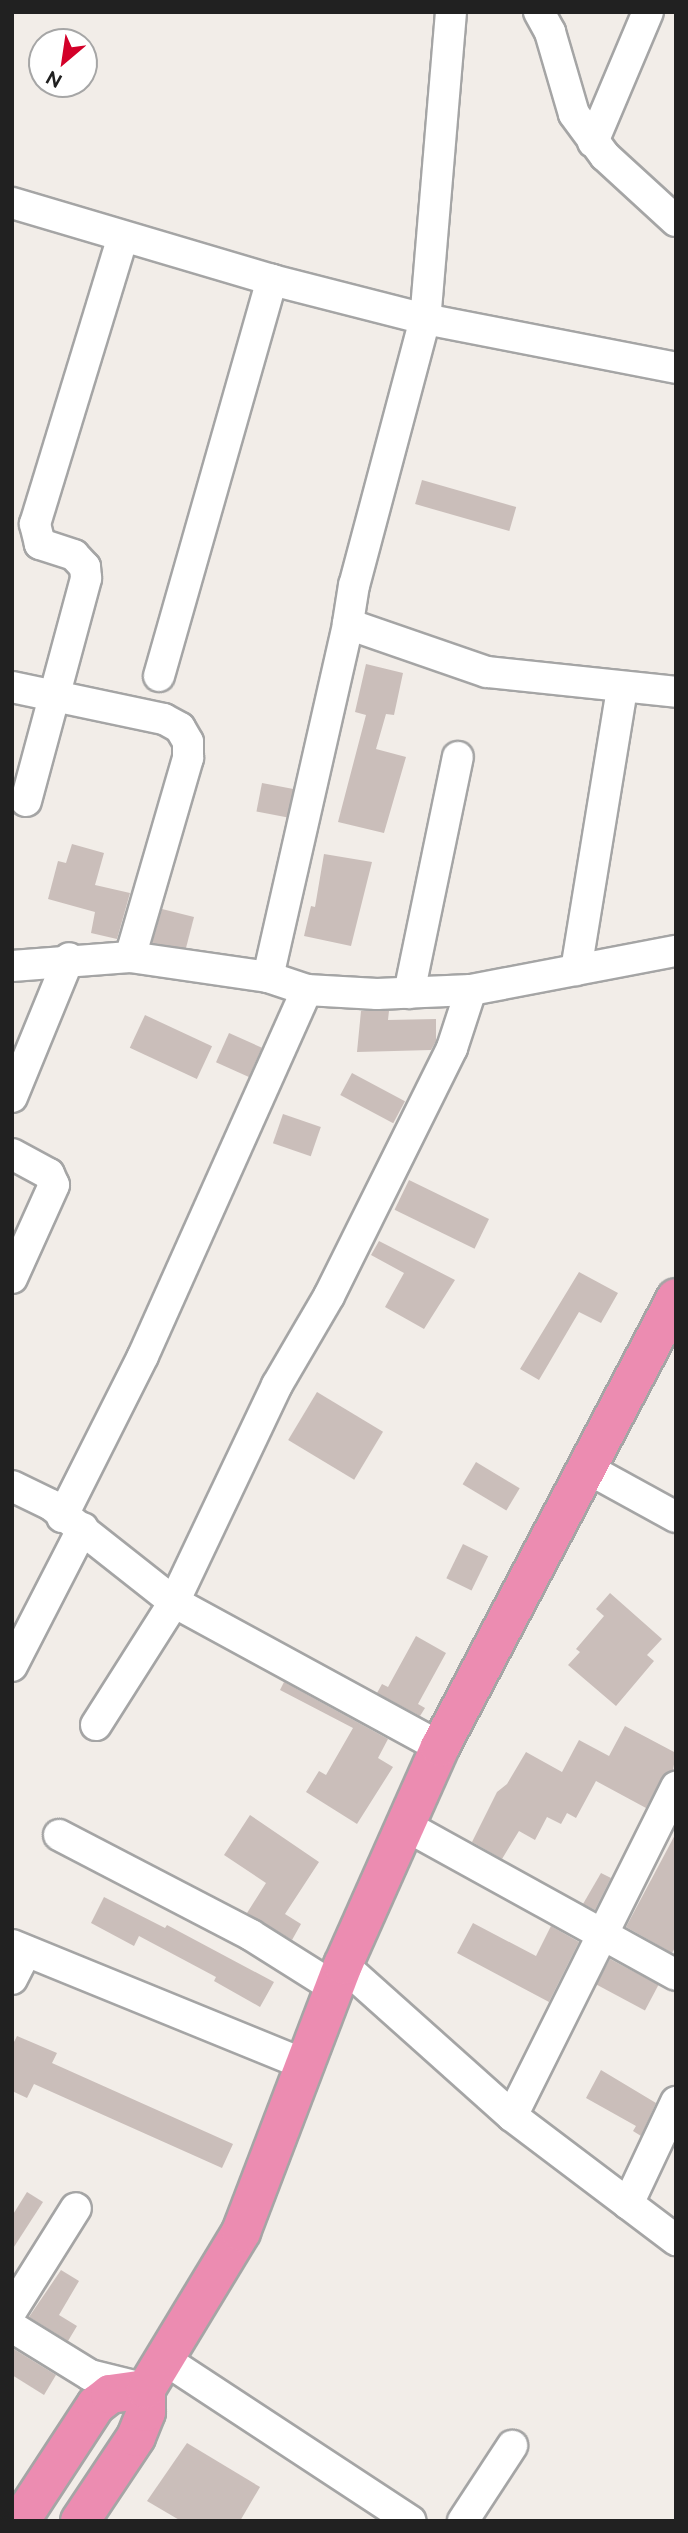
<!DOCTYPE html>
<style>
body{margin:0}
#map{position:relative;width:688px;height:2533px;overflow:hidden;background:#f2ede8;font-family:Raleway,sans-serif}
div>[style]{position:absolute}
.building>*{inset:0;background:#cabeba;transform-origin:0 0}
.roads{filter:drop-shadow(2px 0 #a5a5a5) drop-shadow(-2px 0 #a5a5a5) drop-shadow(0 2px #a5a5a5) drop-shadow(0 -2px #a5a5a5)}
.minor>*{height:30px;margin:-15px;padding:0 15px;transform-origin:15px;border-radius:15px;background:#fff}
.highway>*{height:38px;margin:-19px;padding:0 19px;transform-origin:19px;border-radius:19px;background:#ec8cb1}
span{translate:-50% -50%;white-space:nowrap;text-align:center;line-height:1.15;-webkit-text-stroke:7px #fff;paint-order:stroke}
.frame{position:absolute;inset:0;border:14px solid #212121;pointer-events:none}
.north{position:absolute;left:28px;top:28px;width:70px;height:70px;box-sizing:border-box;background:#fff;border:2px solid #a6a6a6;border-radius:50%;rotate:209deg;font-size:19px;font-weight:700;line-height:28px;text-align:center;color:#212121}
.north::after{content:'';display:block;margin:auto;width:24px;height:32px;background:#d30029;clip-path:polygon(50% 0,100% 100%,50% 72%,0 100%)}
</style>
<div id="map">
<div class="building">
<div style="left:422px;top:480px;width:98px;height:25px;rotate:16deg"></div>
<div style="clip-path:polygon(366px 664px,403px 673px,394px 715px,386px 714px,376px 749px,406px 757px,384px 833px,338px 822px,366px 715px,355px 712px)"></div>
<div style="left:262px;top:783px;width:32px;height:29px;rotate:11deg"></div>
<div style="clip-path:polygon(72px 844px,104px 853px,95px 885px,130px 893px,117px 939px,91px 933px,95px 912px,48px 899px,58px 861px,66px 863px)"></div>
<div style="clip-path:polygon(324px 854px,372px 862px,351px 946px,304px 936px,311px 906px,315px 907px)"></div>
<div style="clip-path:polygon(162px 909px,194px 917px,186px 948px,152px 943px)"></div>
<div style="clip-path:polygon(361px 1011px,389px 1011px,388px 1020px,436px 1019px,436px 1041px,431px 1050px,357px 1052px)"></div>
<div style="left:145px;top:1015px;width:74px;height:36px;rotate:25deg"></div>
<div style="left:229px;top:1033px;width:36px;height:32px;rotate:24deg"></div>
<div style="left:352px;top:1073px;width:60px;height:25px;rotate:28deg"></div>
<div style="left:283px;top:1114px;width:40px;height:31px;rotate:19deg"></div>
<div style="left:409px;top:1180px;width:89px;height:33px;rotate:26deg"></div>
<div style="clip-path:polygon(379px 1241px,455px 1280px,424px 1329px,385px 1307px,404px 1273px,371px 1255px)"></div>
<div style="clip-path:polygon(579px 1272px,618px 1293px,601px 1323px,579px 1312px,539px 1380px,520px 1369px)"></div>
<div style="left:317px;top:1392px;width:77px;height:56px;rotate:31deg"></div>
<div style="left:476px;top:1462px;width:51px;height:26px;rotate:31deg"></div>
<div style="left:463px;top:1544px;width:28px;height:38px;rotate:26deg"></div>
<div style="clip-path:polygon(610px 1593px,662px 1639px,647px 1655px,654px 1661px,616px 1706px,568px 1665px,580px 1652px,576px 1649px,604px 1616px,596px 1609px)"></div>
<div style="clip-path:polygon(416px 1636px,446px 1653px,418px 1704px,425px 1708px,420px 1716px,377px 1693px,382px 1684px,388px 1687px)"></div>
<div style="clip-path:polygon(284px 1682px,388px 1739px,378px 1758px,393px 1767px,357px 1824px,306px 1792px,319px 1771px,326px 1775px,353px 1728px,280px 1690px)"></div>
<div style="clip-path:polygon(625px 1726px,676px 1753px,673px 1770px,661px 1779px,646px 1808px,596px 1781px,576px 1818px,567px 1813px,561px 1824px,547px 1817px,535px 1840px,519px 1831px,502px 1859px,472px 1842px,497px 1792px,507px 1784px,526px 1752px,562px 1772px,579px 1740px,609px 1756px)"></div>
<div style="clip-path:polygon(250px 1815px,319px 1862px,285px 1914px,301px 1924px,292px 1940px,247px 1913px,266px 1883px,224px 1855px)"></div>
<div style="clip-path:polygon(676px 1833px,676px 1946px,672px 1953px,626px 1927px)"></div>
<div style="clip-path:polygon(601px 1873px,611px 1878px,595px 1910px,583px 1904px)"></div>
<div style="clip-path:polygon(104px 1897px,165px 1928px,167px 1925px,274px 1982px,260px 2007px,214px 1981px,216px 1977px,139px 1936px,134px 1946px,91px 1923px)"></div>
<div style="clip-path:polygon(473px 1923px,536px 1956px,551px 1926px,579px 1942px,549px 2002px,457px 1953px)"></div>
<div style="left:610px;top:1959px;width:55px;height:29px;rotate:28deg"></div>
<div style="clip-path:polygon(17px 2036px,57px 2053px,52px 2063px,233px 2144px,222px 2168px,34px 2084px,27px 2098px,12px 2091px,12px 2046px)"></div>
<div style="clip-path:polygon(601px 2070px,656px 2103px,641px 2136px,633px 2131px,636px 2126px,586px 2098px)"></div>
<div style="clip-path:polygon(27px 2192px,43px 2202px,12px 2250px,12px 2216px)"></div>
<div style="clip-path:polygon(61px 2270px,79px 2281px,59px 2315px,77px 2326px,68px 2341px,29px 2317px)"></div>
<div style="clip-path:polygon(12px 2348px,56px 2375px,44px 2395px,12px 2375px)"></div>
<div style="clip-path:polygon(187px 2443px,260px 2487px,240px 2521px,181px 2521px,147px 2501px)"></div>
</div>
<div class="roads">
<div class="minor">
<div style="left:451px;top:12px;width:308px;rotate:94.8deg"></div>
<div style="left:425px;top:319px;width:275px;rotate:104.9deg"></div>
<div style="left:354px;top:585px;width:39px;rotate:99deg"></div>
<div style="left:348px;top:624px;width:147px;rotate:19.1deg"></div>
<div style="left:487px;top:672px;width:190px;rotate:6deg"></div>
<div style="left:539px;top:12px;width:23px;rotate:61deg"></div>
<div style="left:550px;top:32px;width:85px;rotate:73.7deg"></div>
<div style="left:574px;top:114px;width:52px;rotate:53.6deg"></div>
<div style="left:605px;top:156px;width:96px;rotate:42.5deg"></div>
<div style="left:593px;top:142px;width:141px;rotate:-67.1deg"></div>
<div style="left:12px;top:203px;width:271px;rotate:16.5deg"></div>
<div style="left:272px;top:280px;width:158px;rotate:14.3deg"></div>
<div style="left:425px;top:319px;width:256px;rotate:11deg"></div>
<div style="left:159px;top:676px;width:412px;rotate:-74.1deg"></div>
<div style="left:12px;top:687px;width:155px;rotate:11.9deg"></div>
<div style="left:164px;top:719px;width:18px;rotate:29deg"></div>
<div style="left:180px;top:728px;width:16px;rotate:60deg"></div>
<div style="left:188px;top:742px;width:16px;rotate:90deg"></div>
<div style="left:188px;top:758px;width:207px;rotate:106.2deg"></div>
<div style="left:26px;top:801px;width:231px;rotate:-74.9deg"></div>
<div style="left:86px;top:578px;width:11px;rotate:-95deg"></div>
<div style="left:85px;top:567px;width:16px;rotate:-133deg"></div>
<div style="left:74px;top:555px;width:36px;rotate:-162deg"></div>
<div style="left:40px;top:544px;width:21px;rotate:-104deg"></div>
<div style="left:35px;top:524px;width:300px;rotate:-73deg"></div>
<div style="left:12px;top:966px;width:118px;rotate:-4.4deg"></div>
<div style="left:130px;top:957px;width:139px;rotate:8.2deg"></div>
<div style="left:268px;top:977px;width:41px;rotate:18.4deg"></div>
<div style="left:307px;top:990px;width:70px;rotate:3.3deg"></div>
<div style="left:377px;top:994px;width:94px;rotate:-2.4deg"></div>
<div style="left:471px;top:990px;width:209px;rotate:-10.8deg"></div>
<div style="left:576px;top:970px;width:285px;rotate:-80.7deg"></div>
<div style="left:268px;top:977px;width:362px;rotate:-77.2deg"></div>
<div style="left:409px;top:993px;width:241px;rotate:-78.3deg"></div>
<div style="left:12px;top:1097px;width:150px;rotate:-67.7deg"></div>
<div style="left:12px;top:1154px;width:42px;rotate:28.4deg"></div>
<div style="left:49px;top:1174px;width:12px;rotate:66deg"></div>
<div style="left:54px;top:1185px;width:102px;rotate:114.3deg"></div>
<div style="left:585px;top:1467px;width:104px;rotate:28.8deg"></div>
<div style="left:12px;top:1486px;width:43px;rotate:26deg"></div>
<div style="left:51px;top:1505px;width:157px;rotate:38.3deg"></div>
<div style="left:174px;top:1602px;width:303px;rotate:28.6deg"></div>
<div style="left:62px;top:1517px;width:180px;rotate:-63.3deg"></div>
<div style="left:143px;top:1356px;width:401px;rotate:-65.9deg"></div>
<div style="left:12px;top:1666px;width:155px;rotate:-62.8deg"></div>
<div style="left:96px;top:1725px;width:146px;rotate:-57.6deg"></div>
<div style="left:174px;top:1602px;width:240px;rotate:-64.6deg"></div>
<div style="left:277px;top:1385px;width:103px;rotate:-59.7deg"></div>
<div style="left:329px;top:1296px;width:277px;rotate:-63.6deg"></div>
<div style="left:452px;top:1048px;width:61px;rotate:-71.9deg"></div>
<div style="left:408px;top:1827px;width:306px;rotate:28.9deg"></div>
<div style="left:59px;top:1835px;width:216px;rotate:27.5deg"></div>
<div style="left:251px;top:1935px;width:99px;rotate:32.2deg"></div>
<div style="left:12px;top:1945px;width:318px;rotate:22.2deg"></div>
<div style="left:343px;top:1965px;width:227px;rotate:41.8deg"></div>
<div style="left:512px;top:2116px;width:206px;rotate:37.1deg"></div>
<div style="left:12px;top:1979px;width:31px;rotate:-63deg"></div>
<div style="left:512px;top:2116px;width:368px;rotate:-63.5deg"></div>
<div style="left:628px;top:2204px;width:113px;rotate:-64.8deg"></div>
<div style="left:12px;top:2310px;width:120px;rotate:-57.9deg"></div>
<div style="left:12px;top:2327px;width:92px;rotate:31.6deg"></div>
<div style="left:90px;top:2375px;width:49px;rotate:14deg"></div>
<div style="left:164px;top:2359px;width:295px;rotate:33.3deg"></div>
<div style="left:463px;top:2521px;width:90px;rotate:-56.8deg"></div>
</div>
<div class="highway">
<div style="left:20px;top:2521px;width:139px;rotate:-56.8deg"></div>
<div style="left:96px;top:2405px;width:18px;rotate:-38deg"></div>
<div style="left:110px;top:2394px;width:36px;rotate:-8deg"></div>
<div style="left:80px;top:2521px;width:101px;rotate:-56.3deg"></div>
<div style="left:136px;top:2437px;width:27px;rotate:-68deg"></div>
<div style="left:146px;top:2412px;width:23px;rotate:-90deg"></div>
<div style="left:146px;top:2389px;width:184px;rotate:-58.8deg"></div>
<div style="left:241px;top:2232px;width:286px;rotate:-69.1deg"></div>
<div style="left:343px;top:1965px;width:239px;rotate:-66deg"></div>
<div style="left:440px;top:1747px;width:507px;rotate:-62.27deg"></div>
</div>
</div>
<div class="frame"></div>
<div class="north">N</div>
</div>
